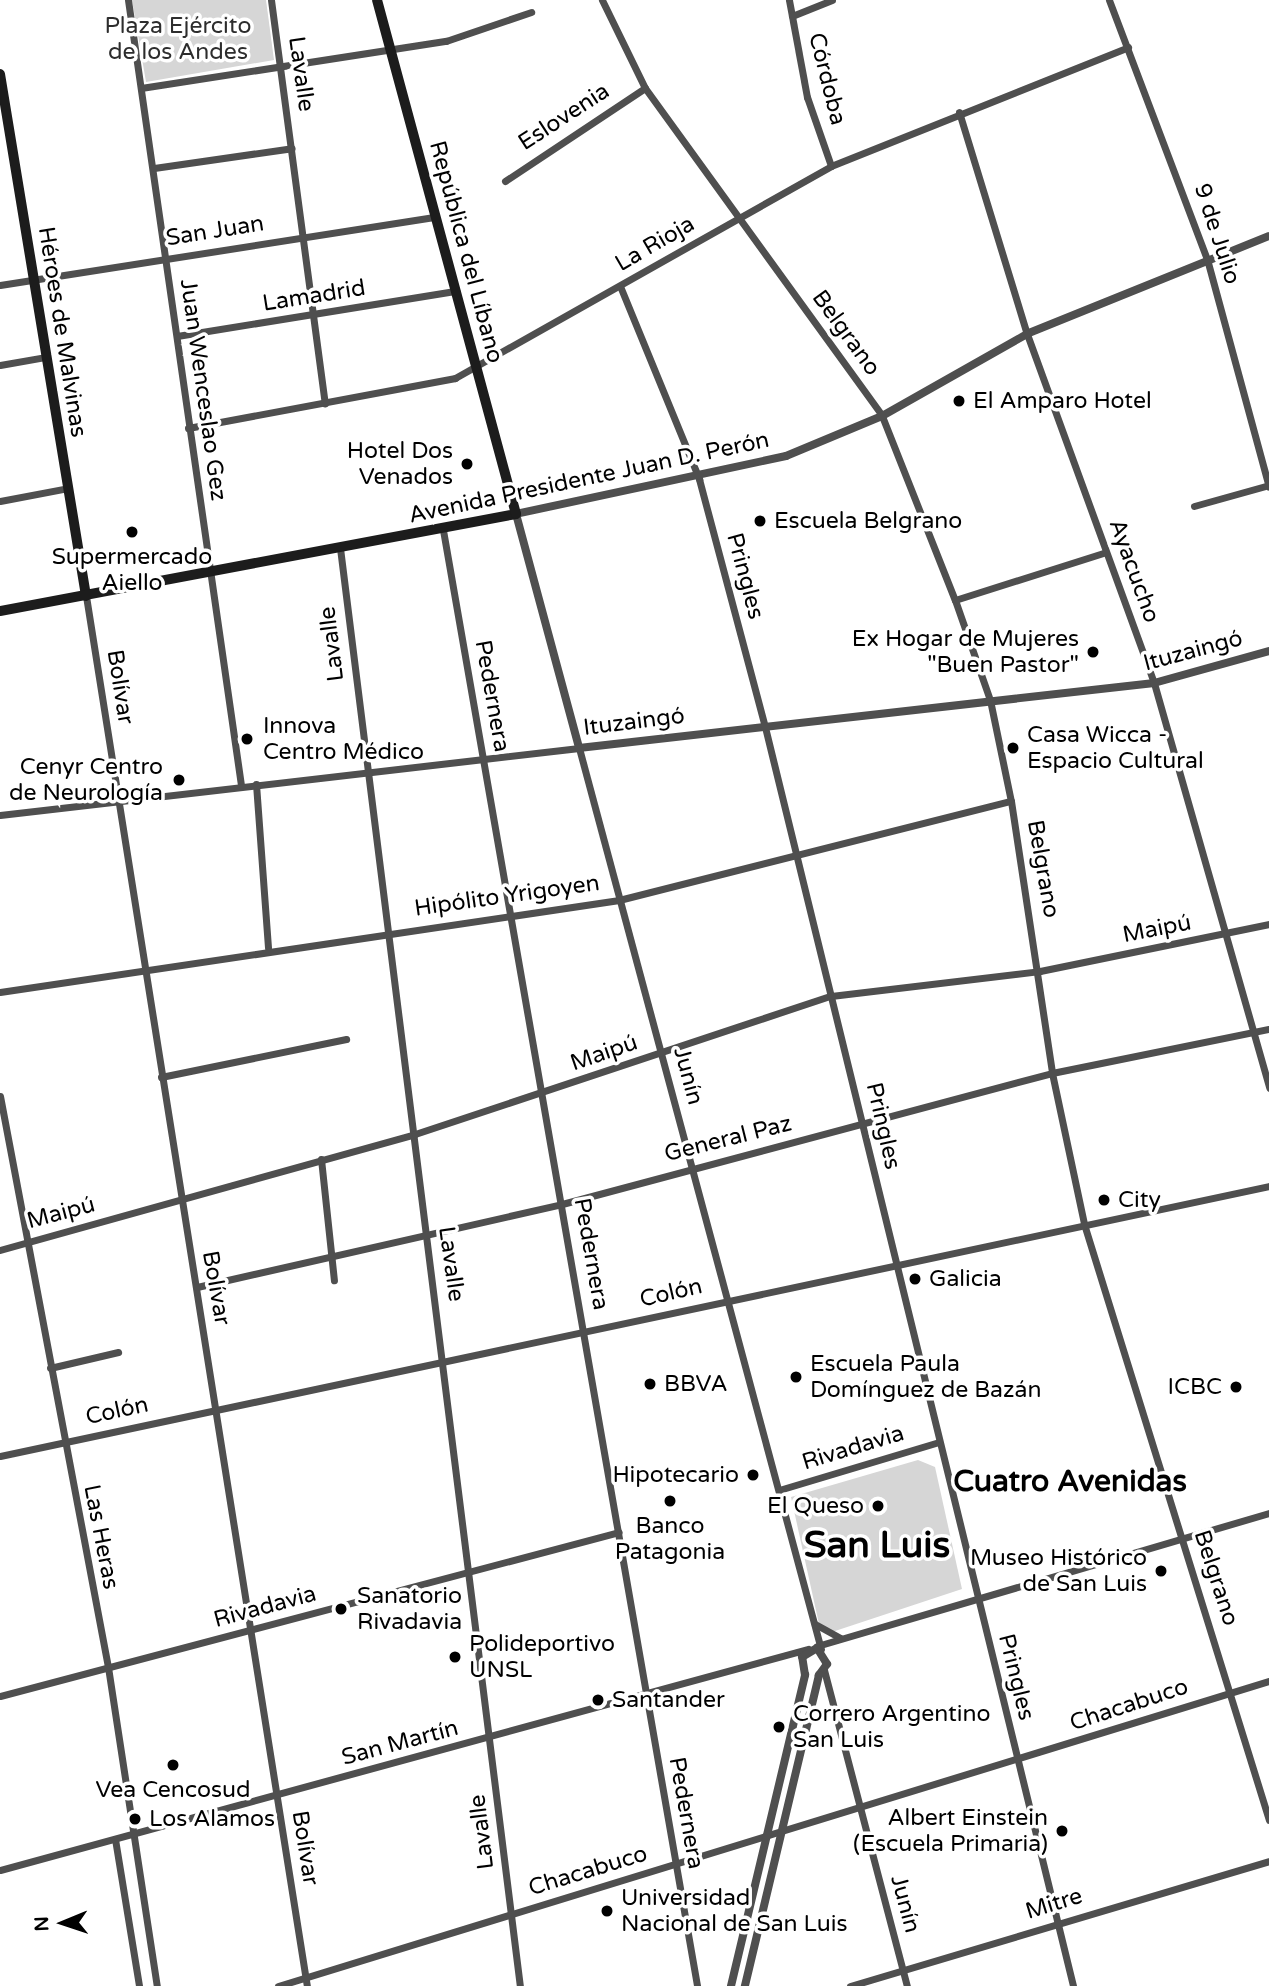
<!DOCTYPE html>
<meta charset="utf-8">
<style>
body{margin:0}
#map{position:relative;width:1269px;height:1986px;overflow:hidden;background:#fff;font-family:"Varela Round",sans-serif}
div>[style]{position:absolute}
.green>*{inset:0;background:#d6d6d6}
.minor>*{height:7px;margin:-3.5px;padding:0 3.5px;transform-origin:3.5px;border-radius:3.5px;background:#4f4f4f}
.tertiary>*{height:8px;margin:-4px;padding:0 4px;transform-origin:4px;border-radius:4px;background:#4f4f4f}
.secondary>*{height:10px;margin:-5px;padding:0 5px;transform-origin:5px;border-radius:5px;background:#1c1c1c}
.dots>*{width:19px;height:19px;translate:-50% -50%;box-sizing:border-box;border:4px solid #fff;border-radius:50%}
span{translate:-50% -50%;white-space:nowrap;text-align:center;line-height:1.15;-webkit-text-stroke:7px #fff;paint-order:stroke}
.park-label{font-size:23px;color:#2d2d2d}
.street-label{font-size:23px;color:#000}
.poi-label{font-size:23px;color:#000}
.left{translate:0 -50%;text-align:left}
.right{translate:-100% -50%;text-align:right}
.district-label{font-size:30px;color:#000;font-weight:700}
.town-label{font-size:37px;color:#000;font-weight:700}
.north{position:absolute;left:28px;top:1888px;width:70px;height:70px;-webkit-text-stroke:5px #fff;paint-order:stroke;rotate:268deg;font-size:19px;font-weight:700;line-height:28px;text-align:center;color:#000}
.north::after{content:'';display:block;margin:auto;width:24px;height:32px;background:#000;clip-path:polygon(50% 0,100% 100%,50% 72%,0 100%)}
</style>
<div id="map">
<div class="green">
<div style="clip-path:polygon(132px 0,266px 0,274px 60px,146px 82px)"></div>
<div style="clip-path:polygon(918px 1460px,935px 1467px,962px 1589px,829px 1633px,819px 1624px,791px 1497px)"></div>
</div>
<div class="minor">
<div style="left:128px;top:0;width:793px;rotate:81.81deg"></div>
<div style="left:271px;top:0;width:407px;rotate:82.4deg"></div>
<div style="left:602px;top:0;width:98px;rotate:64deg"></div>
<div style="left:645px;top:88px;width:405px;rotate:54.1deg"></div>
<div style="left:882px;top:416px;width:198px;rotate:68.4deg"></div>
<div style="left:955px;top:600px;width:106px;rotate:70.7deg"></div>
<div style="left:990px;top:700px;width:103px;rotate:78.3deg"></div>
<div style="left:1011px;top:801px;width:275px;rotate:81.4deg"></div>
<div style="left:1052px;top:1073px;width:154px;rotate:78deg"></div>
<div style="left:1084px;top:1224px;width:624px;rotate:72.76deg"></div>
<div style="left:789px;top:0;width:99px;rotate:79.5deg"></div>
<div style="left:807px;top:97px;width:73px;rotate:70.8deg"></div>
<div style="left:1109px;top:0;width:277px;rotate:69.3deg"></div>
<div style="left:1207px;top:259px;width:236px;rotate:74.8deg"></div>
<div style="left:792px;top:16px;width:43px;rotate:-21.8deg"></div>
<div style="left:141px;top:88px;width:309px;rotate:-8.8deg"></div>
<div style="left:446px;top:41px;width:90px;rotate:-18.8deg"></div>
<div style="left:959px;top:112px;width:232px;rotate:73deg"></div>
<div style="left:1027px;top:334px;width:371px;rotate:70deg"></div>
<div style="left:1154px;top:683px;width:421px;rotate:74.1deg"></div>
<div style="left:154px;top:168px;width:139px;rotate:-8.2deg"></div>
<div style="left:505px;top:181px;width:168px;rotate:-33.6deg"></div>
<div style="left:0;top:285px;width:441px;rotate:-8.9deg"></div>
<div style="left:620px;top:286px;width:209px;rotate:67.7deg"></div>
<div style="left:699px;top:479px;width:257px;rotate:75.1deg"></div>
<div style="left:765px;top:727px;width:1296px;rotate:76.25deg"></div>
<div style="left:177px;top:336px;width:283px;rotate:-9.2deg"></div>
<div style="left:0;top:365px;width:47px;rotate:-9.9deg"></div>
<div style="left:188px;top:428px;width:272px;rotate:-10.6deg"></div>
<div style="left:455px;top:378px;width:432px;rotate:-29.4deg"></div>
<div style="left:831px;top:166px;width:320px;rotate:-21.8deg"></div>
<div style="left:0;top:501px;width:69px;rotate:-10.8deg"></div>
<div style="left:1194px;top:506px;width:78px;rotate:-15.6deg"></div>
<div style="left:443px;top:530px;width:1478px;rotate:80.1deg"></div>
<div style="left:340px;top:548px;width:1449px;rotate:82.87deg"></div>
<div style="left:86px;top:596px;width:1407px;rotate:80.97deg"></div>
<div style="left:955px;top:600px;width:158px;rotate:-17.6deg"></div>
<div style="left:256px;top:784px;width:164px;rotate:85.8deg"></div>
<div style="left:0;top:815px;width:583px;rotate:-6.6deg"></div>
<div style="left:579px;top:748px;width:933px;rotate:74.97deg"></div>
<div style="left:0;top:992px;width:626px;rotate:-8.45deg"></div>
<div style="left:619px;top:900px;width:404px;rotate:-14.2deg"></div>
<div style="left:161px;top:1077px;width:189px;rotate:-11.6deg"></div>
<div style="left:0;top:1096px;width:581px;rotate:79.29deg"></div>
<div style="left:108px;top:1667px;width:323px;rotate:81.3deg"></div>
<div style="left:321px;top:1159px;width:122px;rotate:83.9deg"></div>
<div style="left:0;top:1250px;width:431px;rotate:-15.6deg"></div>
<div style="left:415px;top:1134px;width:438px;rotate:-18.4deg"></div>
<div style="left:831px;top:996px;width:210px;rotate:-6.8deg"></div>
<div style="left:1040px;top:971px;width:234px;rotate:-11.6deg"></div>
<div style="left:197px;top:1287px;width:374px;rotate:-12.8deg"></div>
<div style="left:562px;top:1204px;width:507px;rotate:-14.97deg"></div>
<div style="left:1052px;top:1073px;width:221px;rotate:-11.5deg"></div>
<div style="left:50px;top:1368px;width:70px;rotate:-13.2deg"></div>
<div style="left:0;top:1456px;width:1297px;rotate:-12.01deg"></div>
<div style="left:779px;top:1490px;width:167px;rotate:-16.7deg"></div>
<div style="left:815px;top:1624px;width:29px;rotate:29deg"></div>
<div style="left:817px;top:1646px;width:471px;rotate:-16.4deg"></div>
<div style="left:824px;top:1670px;width:327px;rotate:75.3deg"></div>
<div style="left:0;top:1696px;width:640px;rotate:-14.84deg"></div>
<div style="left:115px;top:1839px;width:149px;rotate:80.7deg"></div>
<div style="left:0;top:1870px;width:838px;rotate:-15.3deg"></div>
<div style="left:278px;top:1986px;width:1037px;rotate:-17.11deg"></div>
<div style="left:850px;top:1986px;width:437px;rotate:-16.6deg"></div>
</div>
<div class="tertiary">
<div style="left:1269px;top:236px;width:261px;rotate:158deg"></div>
<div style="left:1027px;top:334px;width:167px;rotate:150.5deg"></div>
<div style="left:882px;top:416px;width:104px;rotate:157.4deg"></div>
<div style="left:786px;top:456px;width:276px;rotate:167.9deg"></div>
<div style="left:516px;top:514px;width:242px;rotate:74.9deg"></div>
<div style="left:579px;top:748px;width:579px;rotate:-6.45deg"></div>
<div style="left:1154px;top:683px;width:119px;rotate:-15.5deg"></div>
<div style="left:731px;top:1986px;width:320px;rotate:-76.6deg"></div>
<div style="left:805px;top:1675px;width:18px;rotate:-99deg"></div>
<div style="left:802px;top:1657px;width:17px;rotate:-31deg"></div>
<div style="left:817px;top:1648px;width:19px;rotate:58deg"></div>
<div style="left:827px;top:1664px;width:14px;rotate:126deg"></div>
<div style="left:819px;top:1675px;width:320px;rotate:103.4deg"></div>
</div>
<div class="secondary">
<div style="left:0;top:74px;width:529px;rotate:80.64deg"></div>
<div style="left:0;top:611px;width:525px;rotate:-10.65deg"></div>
<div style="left:516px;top:514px;width:532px;rotate:-105.13deg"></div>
</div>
<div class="dots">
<div style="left:959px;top:401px;background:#000"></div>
<div style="left:467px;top:464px;background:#000"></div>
<div style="left:760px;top:521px;background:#000"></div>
<div style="left:132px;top:532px;background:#000"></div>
<div style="left:1093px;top:652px;background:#000"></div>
<div style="left:247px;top:739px;background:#000"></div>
<div style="left:1013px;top:748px;background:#000"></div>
<div style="left:179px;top:780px;background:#000"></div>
<div style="left:1104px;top:1200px;background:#000"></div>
<div style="left:915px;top:1279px;background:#000"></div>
<div style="left:796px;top:1377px;background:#000"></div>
<div style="left:650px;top:1384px;background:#000"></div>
<div style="left:1236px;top:1387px;background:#000"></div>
<div style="left:753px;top:1475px;background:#000"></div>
<div style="left:670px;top:1501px;background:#000"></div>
<div style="left:878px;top:1506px;background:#000"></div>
<div style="left:1161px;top:1571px;background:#000"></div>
<div style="left:341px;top:1609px;background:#000"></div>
<div style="left:455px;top:1657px;background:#000"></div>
<div style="left:598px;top:1700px;background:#000"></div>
<div style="left:779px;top:1727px;background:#000"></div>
<div style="left:173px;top:1765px;background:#000"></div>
<div style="left:135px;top:1819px;background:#000"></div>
<div style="left:1062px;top:1831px;background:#000"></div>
<div style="left:607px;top:1911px;background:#000"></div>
</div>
<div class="park-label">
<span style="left:178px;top:39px">Plaza Ejército<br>de los Andes</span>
</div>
<div class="street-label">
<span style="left:301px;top:74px;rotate:82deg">Lavalle</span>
<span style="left:827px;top:79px;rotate:76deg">Córdoba</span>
<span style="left:564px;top:117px;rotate:-33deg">Eslovenia</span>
<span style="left:215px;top:231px;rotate:-9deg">San Juan</span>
<span style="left:1217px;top:234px;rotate:72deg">9 de Julio</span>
<span style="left:655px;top:244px;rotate:-30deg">La Rioja</span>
<span style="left:466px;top:252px;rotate:75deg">República del Líbano</span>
<span style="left:314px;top:296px;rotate:-9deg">Lamadrid</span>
<span style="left:62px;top:332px;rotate:81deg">Héroes de Malvinas</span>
<span style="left:846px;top:333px;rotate:54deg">Belgrano</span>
<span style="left:203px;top:390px;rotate:82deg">Juan Wenceslao Gez</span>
<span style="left:589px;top:478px;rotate:-12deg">Avenida Presidente Juan D. Perón</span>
<span style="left:1134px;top:571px;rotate:70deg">Ayacucho</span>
<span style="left:745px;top:576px;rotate:75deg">Pringles</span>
<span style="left:332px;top:644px;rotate:-97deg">Lavalle</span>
<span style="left:1193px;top:651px;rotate:-15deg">Ituzaingó</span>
<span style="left:120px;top:687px;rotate:81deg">Bolívar</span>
<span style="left:492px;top:696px;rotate:80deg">Pedernera</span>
<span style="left:634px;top:722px;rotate:-7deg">Ituzaingó</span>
<span style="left:1043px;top:869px;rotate:80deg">Belgrano</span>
<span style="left:507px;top:896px;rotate:-8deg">Hipólito Yrigoyen</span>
<span style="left:1157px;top:929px;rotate:-11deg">Maipú</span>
<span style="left:604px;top:1053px;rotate:-19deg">Maipú</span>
<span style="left:688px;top:1076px;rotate:75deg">Junín</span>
<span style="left:883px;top:1126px;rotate:77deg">Pringles</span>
<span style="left:728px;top:1139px;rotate:-14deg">General Paz</span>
<span style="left:61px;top:1213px;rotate:-15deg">Maipú</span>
<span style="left:591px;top:1254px;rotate:80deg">Pedernera</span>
<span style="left:451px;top:1264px;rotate:82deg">Lavalle</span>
<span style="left:216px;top:1288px;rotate:80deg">Bolívar</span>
<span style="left:671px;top:1293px;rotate:-13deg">Colón</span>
<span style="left:117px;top:1411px;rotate:-12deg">Colón</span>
<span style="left:853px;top:1448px;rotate:-17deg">Rivadavia</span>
<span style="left:101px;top:1537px;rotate:79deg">Las Heras</span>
<span style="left:1216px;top:1578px;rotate:72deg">Belgrano</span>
<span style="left:265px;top:1607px;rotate:-15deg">Rivadavia</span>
<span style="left:1016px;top:1677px;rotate:76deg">Pringles</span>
<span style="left:1129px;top:1705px;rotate:-18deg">Chacabuco</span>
<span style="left:400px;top:1743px;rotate:-15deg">San Martín</span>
<span style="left:686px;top:1813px;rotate:80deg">Pedernera</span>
<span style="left:482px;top:1832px;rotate:-97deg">Lavalle</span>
<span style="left:305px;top:1848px;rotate:81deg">Bolívar</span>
<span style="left:588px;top:1871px;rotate:-17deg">Chacabuco</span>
<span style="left:905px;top:1904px;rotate:75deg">Junín</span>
<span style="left:1054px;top:1904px;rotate:-17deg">Mitre</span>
</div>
<div class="poi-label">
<span class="left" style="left:973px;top:401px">El Amparo Hotel</span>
<span class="right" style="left:453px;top:464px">Hotel Dos<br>Venados</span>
<span class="left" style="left:774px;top:521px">Escuela Belgrano</span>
<span style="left:132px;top:570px">Supermercado<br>Aiello</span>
<span class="right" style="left:1079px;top:652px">Ex Hogar de Mujeres<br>"Buen Pastor"</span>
<span class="left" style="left:263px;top:739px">Innova<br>Centro Médico</span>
<span class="left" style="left:1027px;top:748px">Casa Wicca -<br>Espacio Cultural</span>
<span class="right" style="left:163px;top:780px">Cenyr Centro<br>de Neurología</span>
<span class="left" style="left:1118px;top:1200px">City</span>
<span class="left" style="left:929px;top:1279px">Galicia</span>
<span class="left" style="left:810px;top:1377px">Escuela Paula<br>Domínguez de Bazán</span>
<span class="left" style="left:664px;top:1384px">BBVA</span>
<span class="right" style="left:1222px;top:1387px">ICBC</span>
<span class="right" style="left:739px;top:1475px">Hipotecario</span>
<span class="right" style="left:864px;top:1506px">El Queso</span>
<span style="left:670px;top:1539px">Banco<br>Patagonia</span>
<span class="right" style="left:1147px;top:1571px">Museo Histórico<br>de San Luis</span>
<span class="left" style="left:357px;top:1609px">Sanatorio<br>Rivadavia</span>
<span class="left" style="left:469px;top:1657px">Polideportivo<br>UNSL</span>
<span class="left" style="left:612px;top:1700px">Santander</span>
<span class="left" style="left:793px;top:1727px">Correro Argentino<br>San Luis</span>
<span style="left:173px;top:1790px">Vea Cencosud</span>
<span class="right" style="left:1048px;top:1831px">Albert Einstein<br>(Escuela Primaria)</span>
<span class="left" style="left:149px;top:1819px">Los Alamos</span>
<span class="left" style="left:621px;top:1911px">Universidad<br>Nacional de San Luis</span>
</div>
<div class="district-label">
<span style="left:1070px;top:1482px">Cuatro Avenidas</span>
</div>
<div class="town-label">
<span style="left:877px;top:1546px">San Luis</span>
</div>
<div class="north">N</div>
</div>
